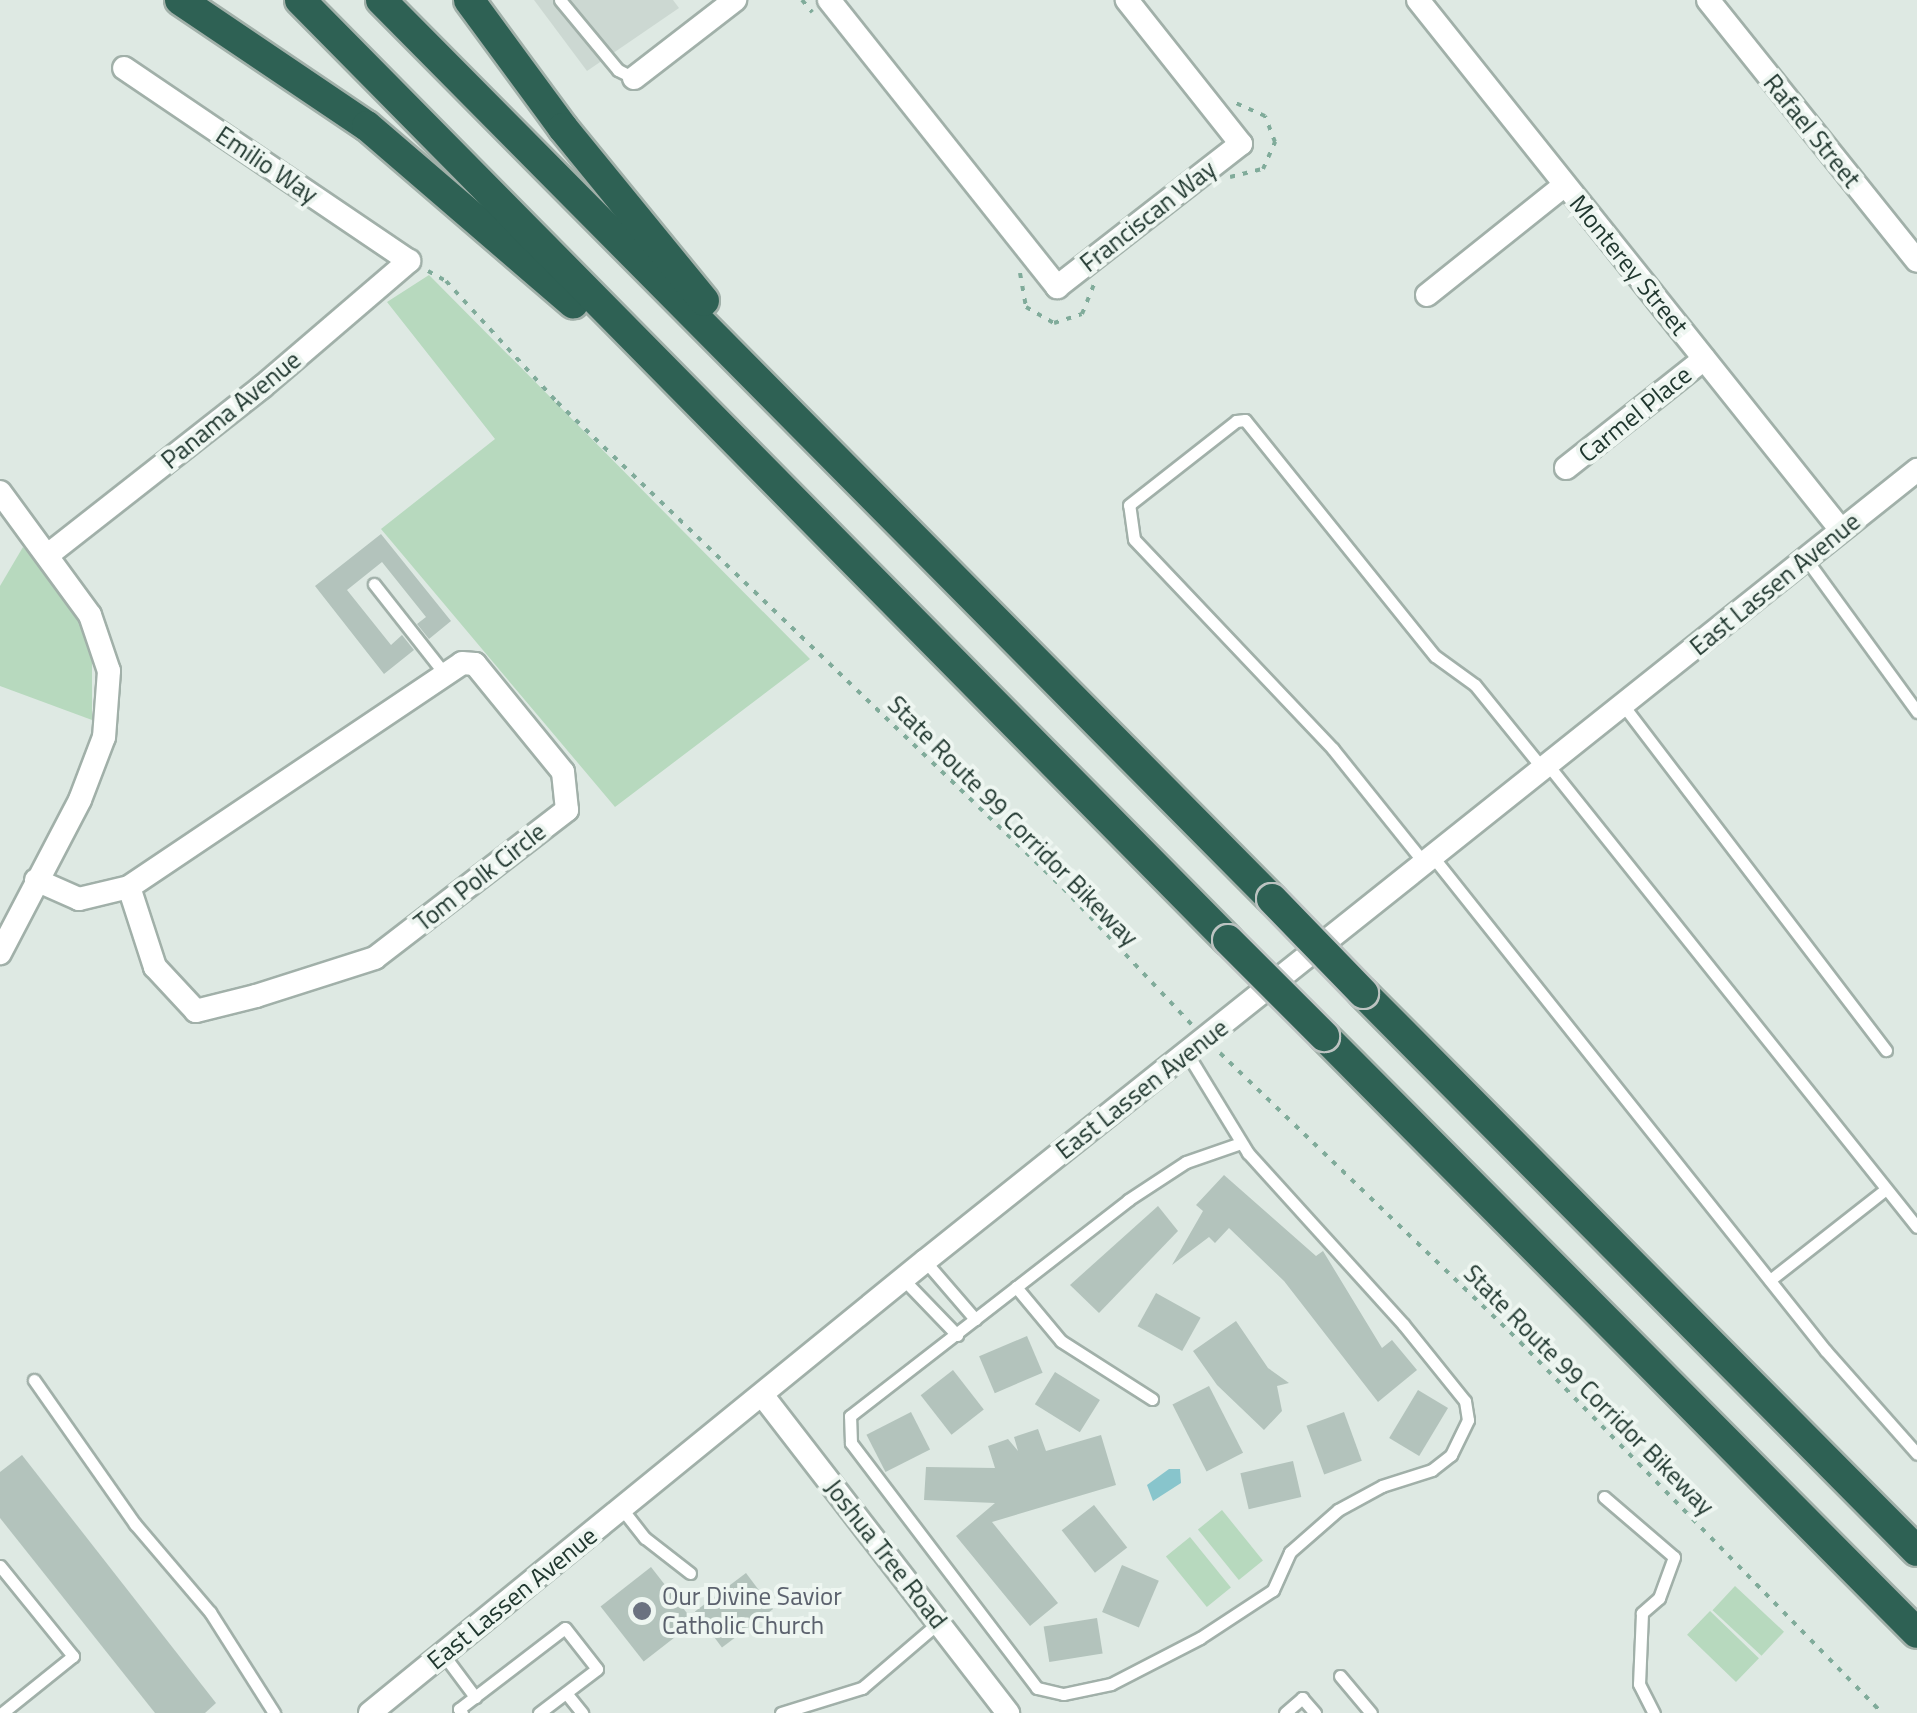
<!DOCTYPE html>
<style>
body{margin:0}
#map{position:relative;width:1917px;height:1713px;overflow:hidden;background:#dee9e3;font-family:"Titillium Web",sans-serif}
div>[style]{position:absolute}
.built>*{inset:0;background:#ccd8d2}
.green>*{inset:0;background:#b7d9be;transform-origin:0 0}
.water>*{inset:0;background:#88c5cc}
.building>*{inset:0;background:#b3c3bc;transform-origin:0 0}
.path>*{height:4px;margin-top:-2px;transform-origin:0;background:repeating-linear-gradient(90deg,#80ab9a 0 5px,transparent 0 13px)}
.roads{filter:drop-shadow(2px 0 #a1b0a9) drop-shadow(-2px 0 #a1b0a9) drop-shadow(0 2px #a1b0a9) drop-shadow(0 -2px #a1b0a9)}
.lane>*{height:11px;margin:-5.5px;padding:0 5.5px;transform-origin:5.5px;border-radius:5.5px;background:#fff}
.street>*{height:22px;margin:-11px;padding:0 11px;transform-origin:11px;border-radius:11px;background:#fff}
.highway>*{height:30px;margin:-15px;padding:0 15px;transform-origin:15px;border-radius:15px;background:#2e6154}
.bridges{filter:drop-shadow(2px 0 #bcc3c1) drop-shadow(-2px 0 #bcc3c1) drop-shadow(0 2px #bcc3c1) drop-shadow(0 -2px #bcc3c1)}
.highway-bridge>*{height:30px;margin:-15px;padding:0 15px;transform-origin:15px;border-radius:15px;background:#2e6154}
.dots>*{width:28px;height:28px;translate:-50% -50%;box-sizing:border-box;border:5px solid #eef6f1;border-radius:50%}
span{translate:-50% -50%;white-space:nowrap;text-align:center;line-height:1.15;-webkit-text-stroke:8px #eef6f1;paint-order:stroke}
.street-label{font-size:25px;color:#20372f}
.worship-label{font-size:25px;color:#5b616d}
.left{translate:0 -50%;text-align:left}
</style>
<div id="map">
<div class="built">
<div style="clip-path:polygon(534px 0,673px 0,679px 8px,587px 71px)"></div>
</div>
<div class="green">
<div style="clip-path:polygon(429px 275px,810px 659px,615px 807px,381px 529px,495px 439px,387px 302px)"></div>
<div style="clip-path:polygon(23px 547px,80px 610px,92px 650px,92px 720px,0 686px,0 586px)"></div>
<div style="left:1222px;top:1510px;width:65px;height:31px;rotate:51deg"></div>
<div style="left:1190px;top:1537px;width:65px;height:31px;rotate:51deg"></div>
<div style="left:1735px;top:1586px;width:67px;height:33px;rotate:43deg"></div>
<div style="left:1710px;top:1611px;width:68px;height:33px;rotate:44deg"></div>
</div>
<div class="water">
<div style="clip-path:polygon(1169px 1469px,1180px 1469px,1181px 1483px,1153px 1501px,1147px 1485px)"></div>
</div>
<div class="building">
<div style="clip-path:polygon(381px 534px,451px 621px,429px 639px,417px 624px,426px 617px,382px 562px,347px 590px,391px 645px,402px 635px,414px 650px,384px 674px,315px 586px)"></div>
<div style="clip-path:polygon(1224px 1175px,1316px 1256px,1323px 1251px,1382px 1348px,1392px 1340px,1417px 1370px,1378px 1402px,1284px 1281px,1229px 1228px,1215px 1243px,1209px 1237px,1172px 1265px,1203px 1211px,1196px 1205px)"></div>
<div style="clip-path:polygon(1158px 1206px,1178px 1231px,1099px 1313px,1070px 1285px)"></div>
<div style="left:1156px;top:1293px;width:51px;height:38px;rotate:29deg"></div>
<div style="clip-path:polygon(1236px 1321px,1268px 1368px,1289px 1383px,1277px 1386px,1282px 1411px,1264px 1430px,1217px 1385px,1193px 1351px)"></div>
<div style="left:1027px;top:1336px;width:40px;height:52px;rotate:67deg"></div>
<div style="left:953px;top:1370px;width:50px;height:41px;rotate:52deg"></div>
<div style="left:1055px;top:1372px;width:53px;height:38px;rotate:32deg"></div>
<div style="left:1209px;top:1386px;width:75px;height:41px;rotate:63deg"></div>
<div style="left:1418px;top:1390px;width:35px;height:56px;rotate:31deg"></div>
<div style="left:911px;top:1412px;width:42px;height:50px;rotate:63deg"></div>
<div style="left:1344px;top:1412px;width:52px;height:40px;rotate:70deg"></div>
<div style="clip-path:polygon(1038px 1429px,1046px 1451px,1101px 1435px,1116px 1485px,992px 1522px,1058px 1603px,1030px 1626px,956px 1536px,995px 1503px,924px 1500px,926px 1467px,995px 1468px,988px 1446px,1008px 1439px,1018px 1451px,1014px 1437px)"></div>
<div style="clip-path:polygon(22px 1455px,216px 1703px,205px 1713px,155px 1713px,0 1518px,0 1472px)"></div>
<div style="left:1293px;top:1461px;width:37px;height:54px;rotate:77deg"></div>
<div style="left:1094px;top:1505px;width:54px;height:41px;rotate:52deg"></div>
<div style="left:1122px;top:1565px;width:40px;height:51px;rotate:23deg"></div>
<div style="left:651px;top:1567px;width:70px;height:64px;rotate:52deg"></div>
<div style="left:746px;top:1573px;width:45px;height:64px;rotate:53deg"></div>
<div style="left:1097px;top:1618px;width:36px;height:54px;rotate:81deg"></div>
</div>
<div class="path">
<div style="left:802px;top:0;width:16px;rotate:50deg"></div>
<div style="left:1230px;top:177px;width:34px;rotate:-14deg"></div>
<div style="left:1263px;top:169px;width:30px;rotate:-66deg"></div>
<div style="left:1275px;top:142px;width:28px;rotate:-111deg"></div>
<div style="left:1265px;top:116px;width:32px;rotate:-156deg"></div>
<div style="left:428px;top:271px;width:21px;rotate:29deg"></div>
<div style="left:446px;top:281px;width:164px;rotate:47.5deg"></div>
<div style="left:557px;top:402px;width:702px;rotate:43.84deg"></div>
<div style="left:1063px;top:888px;width:188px;rotate:46.7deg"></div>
<div style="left:1020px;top:273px;width:35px;rotate:80deg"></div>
<div style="left:1026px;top:307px;width:32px;rotate:30deg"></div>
<div style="left:1054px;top:323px;width:29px;rotate:-18deg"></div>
<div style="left:1082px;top:314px;width:32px;rotate:-68deg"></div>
<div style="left:1220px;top:1053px;width:417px;rotate:43.9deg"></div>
<div style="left:1520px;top:1342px;width:518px;rotate:45.7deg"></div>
</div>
<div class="roads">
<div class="lane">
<div style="left:560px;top:0;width:91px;rotate:50.4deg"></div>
<div style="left:618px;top:70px;width:18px;rotate:27deg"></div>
<div style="left:1806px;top:559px;width:189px;rotate:54deg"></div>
<div style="left:374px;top:584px;width:113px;rotate:51.8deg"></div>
<div style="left:1623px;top:705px;width:434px;rotate:52.7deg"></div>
<div style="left:1548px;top:765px;width:591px;rotate:51.39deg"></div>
<div style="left:1433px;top:857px;width:631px;rotate:51.5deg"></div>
<div style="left:1826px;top:1351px;width:137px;rotate:48.5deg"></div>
<div style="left:1425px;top:864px;width:147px;rotate:-128.7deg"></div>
<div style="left:1333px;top:749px;width:289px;rotate:-133.5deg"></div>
<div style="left:1134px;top:539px;width:34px;rotate:-98deg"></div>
<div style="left:1129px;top:505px;width:136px;rotate:-38.1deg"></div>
<div style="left:1236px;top:421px;width:9px;rotate:-6deg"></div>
<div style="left:1245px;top:420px;width:303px;rotate:51.2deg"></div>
<div style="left:1435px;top:656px;width:49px;rotate:35.9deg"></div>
<div style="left:1475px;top:685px;width:108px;rotate:51deg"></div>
<div style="left:1187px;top:1053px;width:117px;rotate:58.6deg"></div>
<div style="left:1248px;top:1153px;width:231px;rotate:47.8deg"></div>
<div style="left:1403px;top:1324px;width:99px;rotate:51.2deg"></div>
<div style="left:1465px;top:1401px;width:19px;rotate:81deg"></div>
<div style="left:1468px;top:1420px;width:39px;rotate:116deg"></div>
<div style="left:1451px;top:1455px;width:24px;rotate:142deg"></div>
<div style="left:1432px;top:1470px;width:52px;rotate:162.3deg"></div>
<div style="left:1382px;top:1486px;width:50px;rotate:151.4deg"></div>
<div style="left:1338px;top:1510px;width:64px;rotate:138.8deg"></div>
<div style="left:1290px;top:1552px;width:42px;rotate:114.1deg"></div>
<div style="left:1273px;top:1590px;width:87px;rotate:146.7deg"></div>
<div style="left:1200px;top:1638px;width:100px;rotate:152.7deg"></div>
<div style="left:1111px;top:1684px;width:49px;rotate:168.2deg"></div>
<div style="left:1063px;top:1694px;width:27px;rotate:-167deg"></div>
<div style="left:1037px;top:1688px;width:308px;rotate:-127.2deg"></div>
<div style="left:851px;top:1443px;width:27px;rotate:-92deg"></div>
<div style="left:850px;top:1416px;width:352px;rotate:-37.8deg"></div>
<div style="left:1128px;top:1200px;width:69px;rotate:-33.2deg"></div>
<div style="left:1186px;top:1162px;width:58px;rotate:-19.1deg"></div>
<div style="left:925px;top:1261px;width:77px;rotate:49.2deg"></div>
<div style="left:903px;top:1279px;width:78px;rotate:46deg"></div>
<div style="left:1770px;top:1280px;width:147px;rotate:-38.1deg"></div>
<div style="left:1016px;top:1287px;width:70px;rotate:50.2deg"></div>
<div style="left:1061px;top:1341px;width:108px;rotate:32.5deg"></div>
<div style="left:34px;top:1380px;width:176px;rotate:55deg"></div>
<div style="left:135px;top:1524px;width:116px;rotate:49.6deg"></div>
<div style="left:210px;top:1612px;width:120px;rotate:57.6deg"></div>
<div style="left:1604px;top:1497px;width:92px;rotate:40.6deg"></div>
<div style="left:1674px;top:1557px;width:44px;rotate:110.1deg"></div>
<div style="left:1659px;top:1598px;width:23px;rotate:139deg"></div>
<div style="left:1642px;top:1613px;width:71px;rotate:92.4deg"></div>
<div style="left:1639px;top:1684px;width:33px;rotate:63deg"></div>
<div style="left:622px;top:1509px;width:37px;rotate:52deg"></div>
<div style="left:645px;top:1538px;width:57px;rotate:37.9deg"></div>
<div style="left:0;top:1566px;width:116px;rotate:51deg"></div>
<div style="left:73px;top:1656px;width:91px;rotate:141.2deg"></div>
<div style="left:443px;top:1654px;width:54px;rotate:53.3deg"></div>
<div style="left:1340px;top:1676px;width:48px;rotate:50deg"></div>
<div style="left:566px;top:1693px;width:26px;rotate:51deg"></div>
<div style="left:462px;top:1713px;width:5px;rotate:-127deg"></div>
<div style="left:459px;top:1709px;width:133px;rotate:-37.4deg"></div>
<div style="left:565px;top:1628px;width:52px;rotate:52deg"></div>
<div style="left:597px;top:1669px;width:73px;rotate:142.8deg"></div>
<div style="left:781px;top:1713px;width:85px;rotate:-17.2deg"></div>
<div style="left:862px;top:1688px;width:100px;rotate:-40.5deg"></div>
<div style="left:1285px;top:1713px;width:23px;rotate:-41deg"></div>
<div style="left:1302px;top:1698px;width:20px;rotate:49deg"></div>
</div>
<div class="street">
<div style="left:829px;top:0;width:367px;rotate:51.5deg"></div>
<div style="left:1057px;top:287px;width:233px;rotate:-37.9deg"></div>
<div style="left:1241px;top:144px;width:184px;rotate:-128.4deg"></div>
<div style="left:1418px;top:0;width:678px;rotate:51.41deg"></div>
<div style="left:1708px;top:0;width:334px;rotate:51.3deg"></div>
<div style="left:634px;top:78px;width:128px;rotate:-37.7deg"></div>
<div style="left:1427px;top:295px;width:176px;rotate:-38.6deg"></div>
<div style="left:1566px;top:468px;width:176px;rotate:-38.3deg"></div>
<div style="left:0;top:492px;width:152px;rotate:53.8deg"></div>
<div style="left:90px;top:615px;width:59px;rotate:71.3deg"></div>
<div style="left:109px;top:671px;width:66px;rotate:94.3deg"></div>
<div style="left:104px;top:737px;width:67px;rotate:110.9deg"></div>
<div style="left:80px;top:800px;width:173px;rotate:117.6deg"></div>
<div style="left:49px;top:554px;width:271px;rotate:-38.1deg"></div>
<div style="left:262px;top:387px;width:194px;rotate:-40.6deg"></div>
<div style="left:409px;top:261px;width:344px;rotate:-145.9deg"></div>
<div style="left:36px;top:880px;width:47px;rotate:23.8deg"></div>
<div style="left:79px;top:899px;width:51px;rotate:-13.5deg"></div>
<div style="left:129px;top:887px;width:401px;rotate:-33.9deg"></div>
<div style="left:462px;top:663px;width:13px;rotate:4deg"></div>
<div style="left:475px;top:664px;width:139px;rotate:50.8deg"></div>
<div style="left:563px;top:772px;width:38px;rotate:84deg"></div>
<div style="left:567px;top:810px;width:242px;rotate:142.4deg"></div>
<div style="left:375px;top:958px;width:125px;rotate:162.3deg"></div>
<div style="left:256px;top:996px;width:62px;rotate:166deg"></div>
<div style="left:196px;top:1011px;width:60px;rotate:-133deg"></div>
<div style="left:155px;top:967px;width:84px;rotate:-108deg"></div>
<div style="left:763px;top:1396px;width:401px;rotate:52.3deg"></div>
<div style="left:370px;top:1713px;width:716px;rotate:-39.16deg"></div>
<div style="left:925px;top:1261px;width:1269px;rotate:-38.57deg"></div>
</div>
<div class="highway">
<div style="left:180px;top:0;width:225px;rotate:34deg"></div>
<div style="left:367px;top:126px;width:272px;rotate:40.7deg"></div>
<div style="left:300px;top:0;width:1321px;rotate:45.37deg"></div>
<div style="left:381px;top:0;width:1266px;rotate:45.26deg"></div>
<div style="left:469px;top:0;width:159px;rotate:53.7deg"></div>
<div style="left:563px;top:128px;width:223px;rotate:50.8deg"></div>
<div style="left:1363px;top:993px;width:786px;rotate:45.21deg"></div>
<div style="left:1324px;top:1036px;width:841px;rotate:45.19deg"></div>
</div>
</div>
<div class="bridges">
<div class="highway-bridge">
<div style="left:1272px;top:899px;width:131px;rotate:45.9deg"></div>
<div style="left:1228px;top:940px;width:136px;rotate:45deg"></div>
</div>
</div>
<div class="dots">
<div style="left:642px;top:1611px;background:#6b7280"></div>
</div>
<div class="street-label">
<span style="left:1812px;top:131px;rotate:51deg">Rafael Street</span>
<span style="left:267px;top:165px;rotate:34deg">Emilio Way</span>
<span style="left:1148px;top:216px;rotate:-38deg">Franciscan Way</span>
<span style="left:1629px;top:265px;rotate:51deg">Monterey Street</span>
<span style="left:231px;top:410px;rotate:-39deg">Panama Avenue</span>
<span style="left:1635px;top:414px;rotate:-39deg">Carmel Place</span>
<span style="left:1775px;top:584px;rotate:-39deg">East Lassen Avenue</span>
<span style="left:1013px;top:821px;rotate:45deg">State Route 99 Corridor Bikeway</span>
<span style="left:480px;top:877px;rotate:-38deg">Tom Polk Circle</span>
<span style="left:1142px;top:1089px;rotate:-38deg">East Lassen Avenue</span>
<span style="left:1589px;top:1390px;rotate:45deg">State Route 99 Corridor Bikeway</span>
<span style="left:886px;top:1554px;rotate:52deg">Joshua Tree Road</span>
<span style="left:512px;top:1598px;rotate:-39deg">East Lassen Avenue</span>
</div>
<div class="worship-label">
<span class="left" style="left:662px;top:1611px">Our Divine Savior<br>Catholic Church</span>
</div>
</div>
